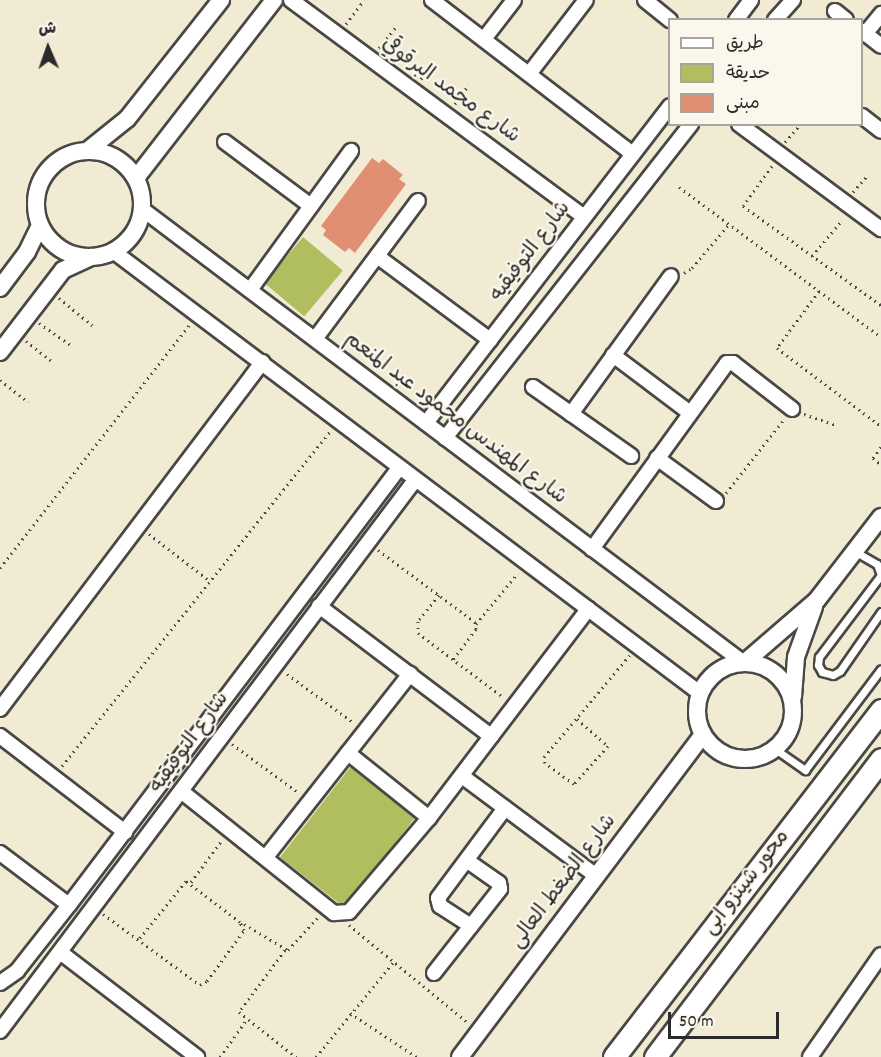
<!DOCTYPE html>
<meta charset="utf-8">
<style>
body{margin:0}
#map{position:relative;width:881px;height:1057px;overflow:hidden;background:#f1ebd4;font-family:Dekko,"Playpen Sans Arabic",sans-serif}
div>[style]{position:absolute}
.green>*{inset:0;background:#b1be60;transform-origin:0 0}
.building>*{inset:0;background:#e18f72}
.path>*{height:3px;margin-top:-1.5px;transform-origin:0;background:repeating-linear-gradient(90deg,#494844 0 1.5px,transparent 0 6px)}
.roads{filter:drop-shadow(2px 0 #494844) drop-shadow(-2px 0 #494844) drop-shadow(0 2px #494844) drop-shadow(0 -2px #494844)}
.service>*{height:7px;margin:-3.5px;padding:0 3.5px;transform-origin:3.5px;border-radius:3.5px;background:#fff}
.minor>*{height:14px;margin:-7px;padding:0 7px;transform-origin:7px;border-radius:7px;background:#fff}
.tertiary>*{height:16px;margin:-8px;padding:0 8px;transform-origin:8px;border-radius:8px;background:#fff}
.tertiary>.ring{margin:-8px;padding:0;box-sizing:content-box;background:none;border:16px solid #fff;border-radius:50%}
.primary>*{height:21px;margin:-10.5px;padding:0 10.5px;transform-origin:10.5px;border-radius:10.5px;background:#fff}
span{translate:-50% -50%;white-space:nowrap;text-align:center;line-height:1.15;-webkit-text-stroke:4.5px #fbf7ec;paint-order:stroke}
.street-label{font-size:21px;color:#2b2b2b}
.legend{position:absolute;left:668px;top:18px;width:195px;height:108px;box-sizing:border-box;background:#fbf7ec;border:2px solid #a8a59f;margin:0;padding:8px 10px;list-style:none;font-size:18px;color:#2b2b2b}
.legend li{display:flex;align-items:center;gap:12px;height:30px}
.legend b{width:30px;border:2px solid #a8a59f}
.north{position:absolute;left:18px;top:18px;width:60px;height:60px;-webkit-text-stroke:4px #fbf7ec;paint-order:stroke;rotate:358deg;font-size:16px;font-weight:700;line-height:24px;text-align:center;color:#2b2b2b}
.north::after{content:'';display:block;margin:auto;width:21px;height:27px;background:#2b2b2b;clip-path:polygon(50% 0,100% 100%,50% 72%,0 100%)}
.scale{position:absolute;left:668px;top:1012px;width:111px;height:27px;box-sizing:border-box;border:3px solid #2b2b2b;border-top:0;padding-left:8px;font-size:18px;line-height:21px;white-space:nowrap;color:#2b2b2b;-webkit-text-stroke:4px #fbf7ec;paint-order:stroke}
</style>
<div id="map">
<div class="green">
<div style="left:303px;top:237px;width:52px;height:60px;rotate:40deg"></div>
<div style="left:352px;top:765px;width:82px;height:117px;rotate:38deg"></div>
</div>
<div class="building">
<div style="clip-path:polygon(372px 158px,379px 163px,383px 159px,403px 175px,399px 179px,406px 184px,355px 253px,349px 248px,345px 252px,323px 235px,326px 230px,321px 226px)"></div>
</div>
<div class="path">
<div style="left:346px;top:24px;width:30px;rotate:-53deg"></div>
<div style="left:379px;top:48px;width:28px;rotate:-51deg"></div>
<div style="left:421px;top:79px;width:23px;rotate:-52deg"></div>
<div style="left:455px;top:104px;width:24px;rotate:-55deg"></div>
<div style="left:785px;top:142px;width:20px;rotate:-49deg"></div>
<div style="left:772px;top:166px;width:49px;rotate:125.9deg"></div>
<div style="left:743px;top:206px;width:170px;rotate:35.7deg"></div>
<div style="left:679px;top:187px;width:252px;rotate:36.6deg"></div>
<div style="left:853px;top:192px;width:20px;rotate:-49deg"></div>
<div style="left:812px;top:256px;width:48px;rotate:-50deg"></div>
<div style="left:684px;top:273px;width:9px;rotate:-32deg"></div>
<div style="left:692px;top:268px;width:57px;rotate:-49.9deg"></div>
<div style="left:819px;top:291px;width:71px;rotate:126.4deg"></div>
<div style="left:777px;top:348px;width:130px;rotate:36.9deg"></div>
<div style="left:59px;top:298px;width:43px;rotate:39.3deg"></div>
<div style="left:39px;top:323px;width:38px;rotate:35deg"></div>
<div style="left:26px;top:341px;width:33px;rotate:38deg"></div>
<div style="left:0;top:380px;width:36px;rotate:38deg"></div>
<div style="left:804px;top:414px;width:34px;rotate:19deg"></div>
<div style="left:881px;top:447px;width:14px;rotate:126deg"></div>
<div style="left:873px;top:458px;width:11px;rotate:41deg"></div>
<div style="left:726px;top:493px;width:95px;rotate:-51.8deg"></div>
<div style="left:149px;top:534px;width:77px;rotate:37.6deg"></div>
<div style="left:378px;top:550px;width:121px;rotate:36.6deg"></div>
<div style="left:475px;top:622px;width:7px;rotate:82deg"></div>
<div style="left:476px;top:629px;width:38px;rotate:127deg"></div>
<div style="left:0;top:568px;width:308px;rotate:-52.1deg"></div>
<div style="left:439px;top:595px;width:33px;rotate:129deg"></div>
<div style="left:418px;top:621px;width:12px;rotate:90deg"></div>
<div style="left:418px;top:633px;width:106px;rotate:37deg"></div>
<div style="left:476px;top:624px;width:66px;rotate:-50.5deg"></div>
<div style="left:287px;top:674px;width:83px;rotate:36.2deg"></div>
<div style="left:577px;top:719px;width:41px;rotate:41.1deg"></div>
<div style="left:608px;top:746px;width:51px;rotate:131.8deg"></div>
<div style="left:574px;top:784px;width:36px;rotate:-144deg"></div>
<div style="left:545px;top:763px;width:6px;rotate:-99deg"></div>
<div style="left:544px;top:757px;width:133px;rotate:-49.9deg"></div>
<div style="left:232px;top:744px;width:83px;rotate:36.2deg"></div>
<div style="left:62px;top:766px;width:429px;rotate:-51.3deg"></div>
<div style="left:191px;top:882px;width:52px;rotate:-53.6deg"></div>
<div style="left:103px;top:914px;width:120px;rotate:36.2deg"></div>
<div style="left:200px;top:985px;width:8px;rotate:-30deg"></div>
<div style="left:207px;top:981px;width:63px;rotate:-54deg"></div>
<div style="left:244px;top:930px;width:9px;rotate:-117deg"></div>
<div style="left:240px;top:922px;width:68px;rotate:-142.8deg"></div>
<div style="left:186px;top:881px;width:75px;rotate:129deg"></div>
<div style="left:244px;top:924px;width:51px;rotate:30.6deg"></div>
<div style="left:288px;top:950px;width:45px;rotate:-47.7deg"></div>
<div style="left:349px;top:925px;width:153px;rotate:39.4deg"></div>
<div style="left:285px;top:950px;width:77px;rotate:126.6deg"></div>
<div style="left:239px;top:1012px;width:73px;rotate:38.3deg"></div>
<div style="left:350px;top:1013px;width:80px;rotate:33.3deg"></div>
<div style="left:220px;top:1057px;width:47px;rotate:-54.6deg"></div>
<div style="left:316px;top:1057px;width:125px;rotate:-50.8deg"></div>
</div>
<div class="roads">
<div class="service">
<div style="left:856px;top:552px;width:24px;rotate:30deg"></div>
<div style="left:877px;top:564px;width:12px;rotate:70deg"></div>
<div style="left:881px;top:575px;width:103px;rotate:127.1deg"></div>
<div style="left:819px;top:657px;width:8px;rotate:97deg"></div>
<div style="left:818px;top:665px;width:8px;rotate:60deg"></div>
<div style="left:822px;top:672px;width:11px;rotate:15deg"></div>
<div style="left:833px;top:675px;width:8px;rotate:-30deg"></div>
<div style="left:840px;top:671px;width:72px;rotate:-55.2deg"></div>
<div style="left:775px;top:749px;width:37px;rotate:35deg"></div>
<div style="left:805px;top:770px;width:126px;rotate:-53deg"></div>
</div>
<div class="minor">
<div style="left:291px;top:0;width:365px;rotate:36.5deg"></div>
<div style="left:432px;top:0;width:253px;rotate:37.5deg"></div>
<div style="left:645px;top:0;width:32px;rotate:39deg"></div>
<div style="left:835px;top:11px;width:14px;rotate:39deg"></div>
<div style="left:736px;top:20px;width:25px;rotate:-53deg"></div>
<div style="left:775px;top:20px;width:27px;rotate:-48deg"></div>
<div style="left:862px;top:31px;width:24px;rotate:38deg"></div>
<div style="left:865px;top:34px;width:26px;rotate:-51deg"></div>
<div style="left:484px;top:39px;width:49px;rotate:-52.4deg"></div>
<div style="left:529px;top:74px;width:93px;rotate:-52.4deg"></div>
<div style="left:862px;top:116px;width:24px;rotate:38deg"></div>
<div style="left:739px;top:124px;width:177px;rotate:36.5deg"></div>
<div style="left:225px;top:142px;width:107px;rotate:36.7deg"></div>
<div style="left:142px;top:209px;width:754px;rotate:37.02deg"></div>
<div style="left:113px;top:251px;width:736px;rotate:36.99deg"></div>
<div style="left:377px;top:256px;width:141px;rotate:36.6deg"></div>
<div style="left:250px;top:290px;width:172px;rotate:-54deg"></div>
<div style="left:315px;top:339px;width:172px;rotate:-53.3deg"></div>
<div style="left:613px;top:355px;width:95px;rotate:36.9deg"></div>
<div style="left:533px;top:387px;width:120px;rotate:35.1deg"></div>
<div style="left:571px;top:414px;width:170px;rotate:-54.1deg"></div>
<div style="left:426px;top:423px;width:400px;rotate:-52.4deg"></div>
<div style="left:445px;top:438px;width:399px;rotate:-51.9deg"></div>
<div style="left:657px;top:458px;width:73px;rotate:36.1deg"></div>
<div style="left:592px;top:549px;width:230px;rotate:-54deg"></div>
<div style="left:727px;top:363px;width:6px"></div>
<div style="left:733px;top:363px;width:75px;rotate:37.9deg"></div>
<div style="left:319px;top:606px;width:216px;rotate:37.1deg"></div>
<div style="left:0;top:709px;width:435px;rotate:-52.9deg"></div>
<div style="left:0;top:736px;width:158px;rotate:37.5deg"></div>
<div style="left:348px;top:753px;width:104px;rotate:38.7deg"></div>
<div style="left:462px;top:776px;width:167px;rotate:36.7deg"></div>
<div style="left:181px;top:791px;width:196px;rotate:38.6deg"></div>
<div style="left:334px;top:913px;width:15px;rotate:-4deg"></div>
<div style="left:349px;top:912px;width:123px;rotate:-49.6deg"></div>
<div style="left:429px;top:818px;width:263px;rotate:-52.7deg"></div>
<div style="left:0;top:853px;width:86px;rotate:37deg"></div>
<div style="left:266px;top:857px;width:233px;rotate:-51.8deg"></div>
<div style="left:471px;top:926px;width:37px;rotate:-147deg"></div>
<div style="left:440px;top:906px;width:8px;rotate:-104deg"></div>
<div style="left:438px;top:898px;width:112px;rotate:-53.3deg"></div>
<div style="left:60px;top:952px;width:173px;rotate:37.5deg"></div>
<div style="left:434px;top:973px;width:107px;rotate:-51.8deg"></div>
<div style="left:500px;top:889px;width:6px;rotate:-99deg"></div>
<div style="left:499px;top:883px;width:39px;rotate:-145deg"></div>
<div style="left:0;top:983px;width:21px;rotate:-35deg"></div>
<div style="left:17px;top:971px;width:84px;rotate:-51.8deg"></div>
<div style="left:69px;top:905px;width:548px;rotate:-52.94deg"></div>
<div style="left:0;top:1031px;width:690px;rotate:-53.01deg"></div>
<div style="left:810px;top:1057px;width:124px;rotate:-55.2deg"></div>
</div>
<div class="tertiary">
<div style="left:87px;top:151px;width:51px;rotate:-38.7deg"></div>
<div style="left:127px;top:119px;width:152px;rotate:-51.7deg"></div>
<div class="ring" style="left:36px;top:151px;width:90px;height:90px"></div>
<div style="left:136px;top:178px;width:225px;rotate:-52.2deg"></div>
<div style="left:0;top:288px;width:45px;rotate:-53.1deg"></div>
<div style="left:27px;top:252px;width:30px;rotate:-64deg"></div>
<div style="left:0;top:352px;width:103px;rotate:-52.5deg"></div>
<div style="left:63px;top:270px;width:31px;rotate:-25deg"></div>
<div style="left:744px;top:663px;width:96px;rotate:-40.8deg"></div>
<div style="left:817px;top:600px;width:105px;rotate:-52.4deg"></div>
<div class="ring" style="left:697px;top:663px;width:80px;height:80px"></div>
<div style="left:793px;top:697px;width:40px;rotate:-85.7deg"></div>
<div style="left:796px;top:657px;width:53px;rotate:-70.2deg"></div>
<div style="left:460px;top:1057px;width:403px;rotate:-53deg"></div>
</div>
<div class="primary">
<div style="left:614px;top:1057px;width:438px;rotate:-52.4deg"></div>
<div style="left:655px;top:1057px;width:374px;rotate:-52.8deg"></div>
</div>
</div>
<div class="street-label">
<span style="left:450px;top:91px;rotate:36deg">شارع محمد البرقوقي</span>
<span style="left:531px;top:252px;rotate:-53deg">شارع التوفيقيه</span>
<span style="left:455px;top:419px;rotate:37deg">شارع المهندس محمود عبد المنعم</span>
<span style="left:190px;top:743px;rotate:-54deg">شارع التوفيقيه</span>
<span style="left:564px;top:882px;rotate:-53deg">شارع الضغط العالى</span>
<span style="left:747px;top:883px;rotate:-52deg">محور شينزو ابى</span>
</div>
<ul class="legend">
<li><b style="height:8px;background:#fff"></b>طريق</li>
<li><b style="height:16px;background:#b1be60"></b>حديقة</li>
<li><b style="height:16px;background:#e18f72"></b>مبنى</li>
</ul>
<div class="north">ش</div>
<div class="scale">50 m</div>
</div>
